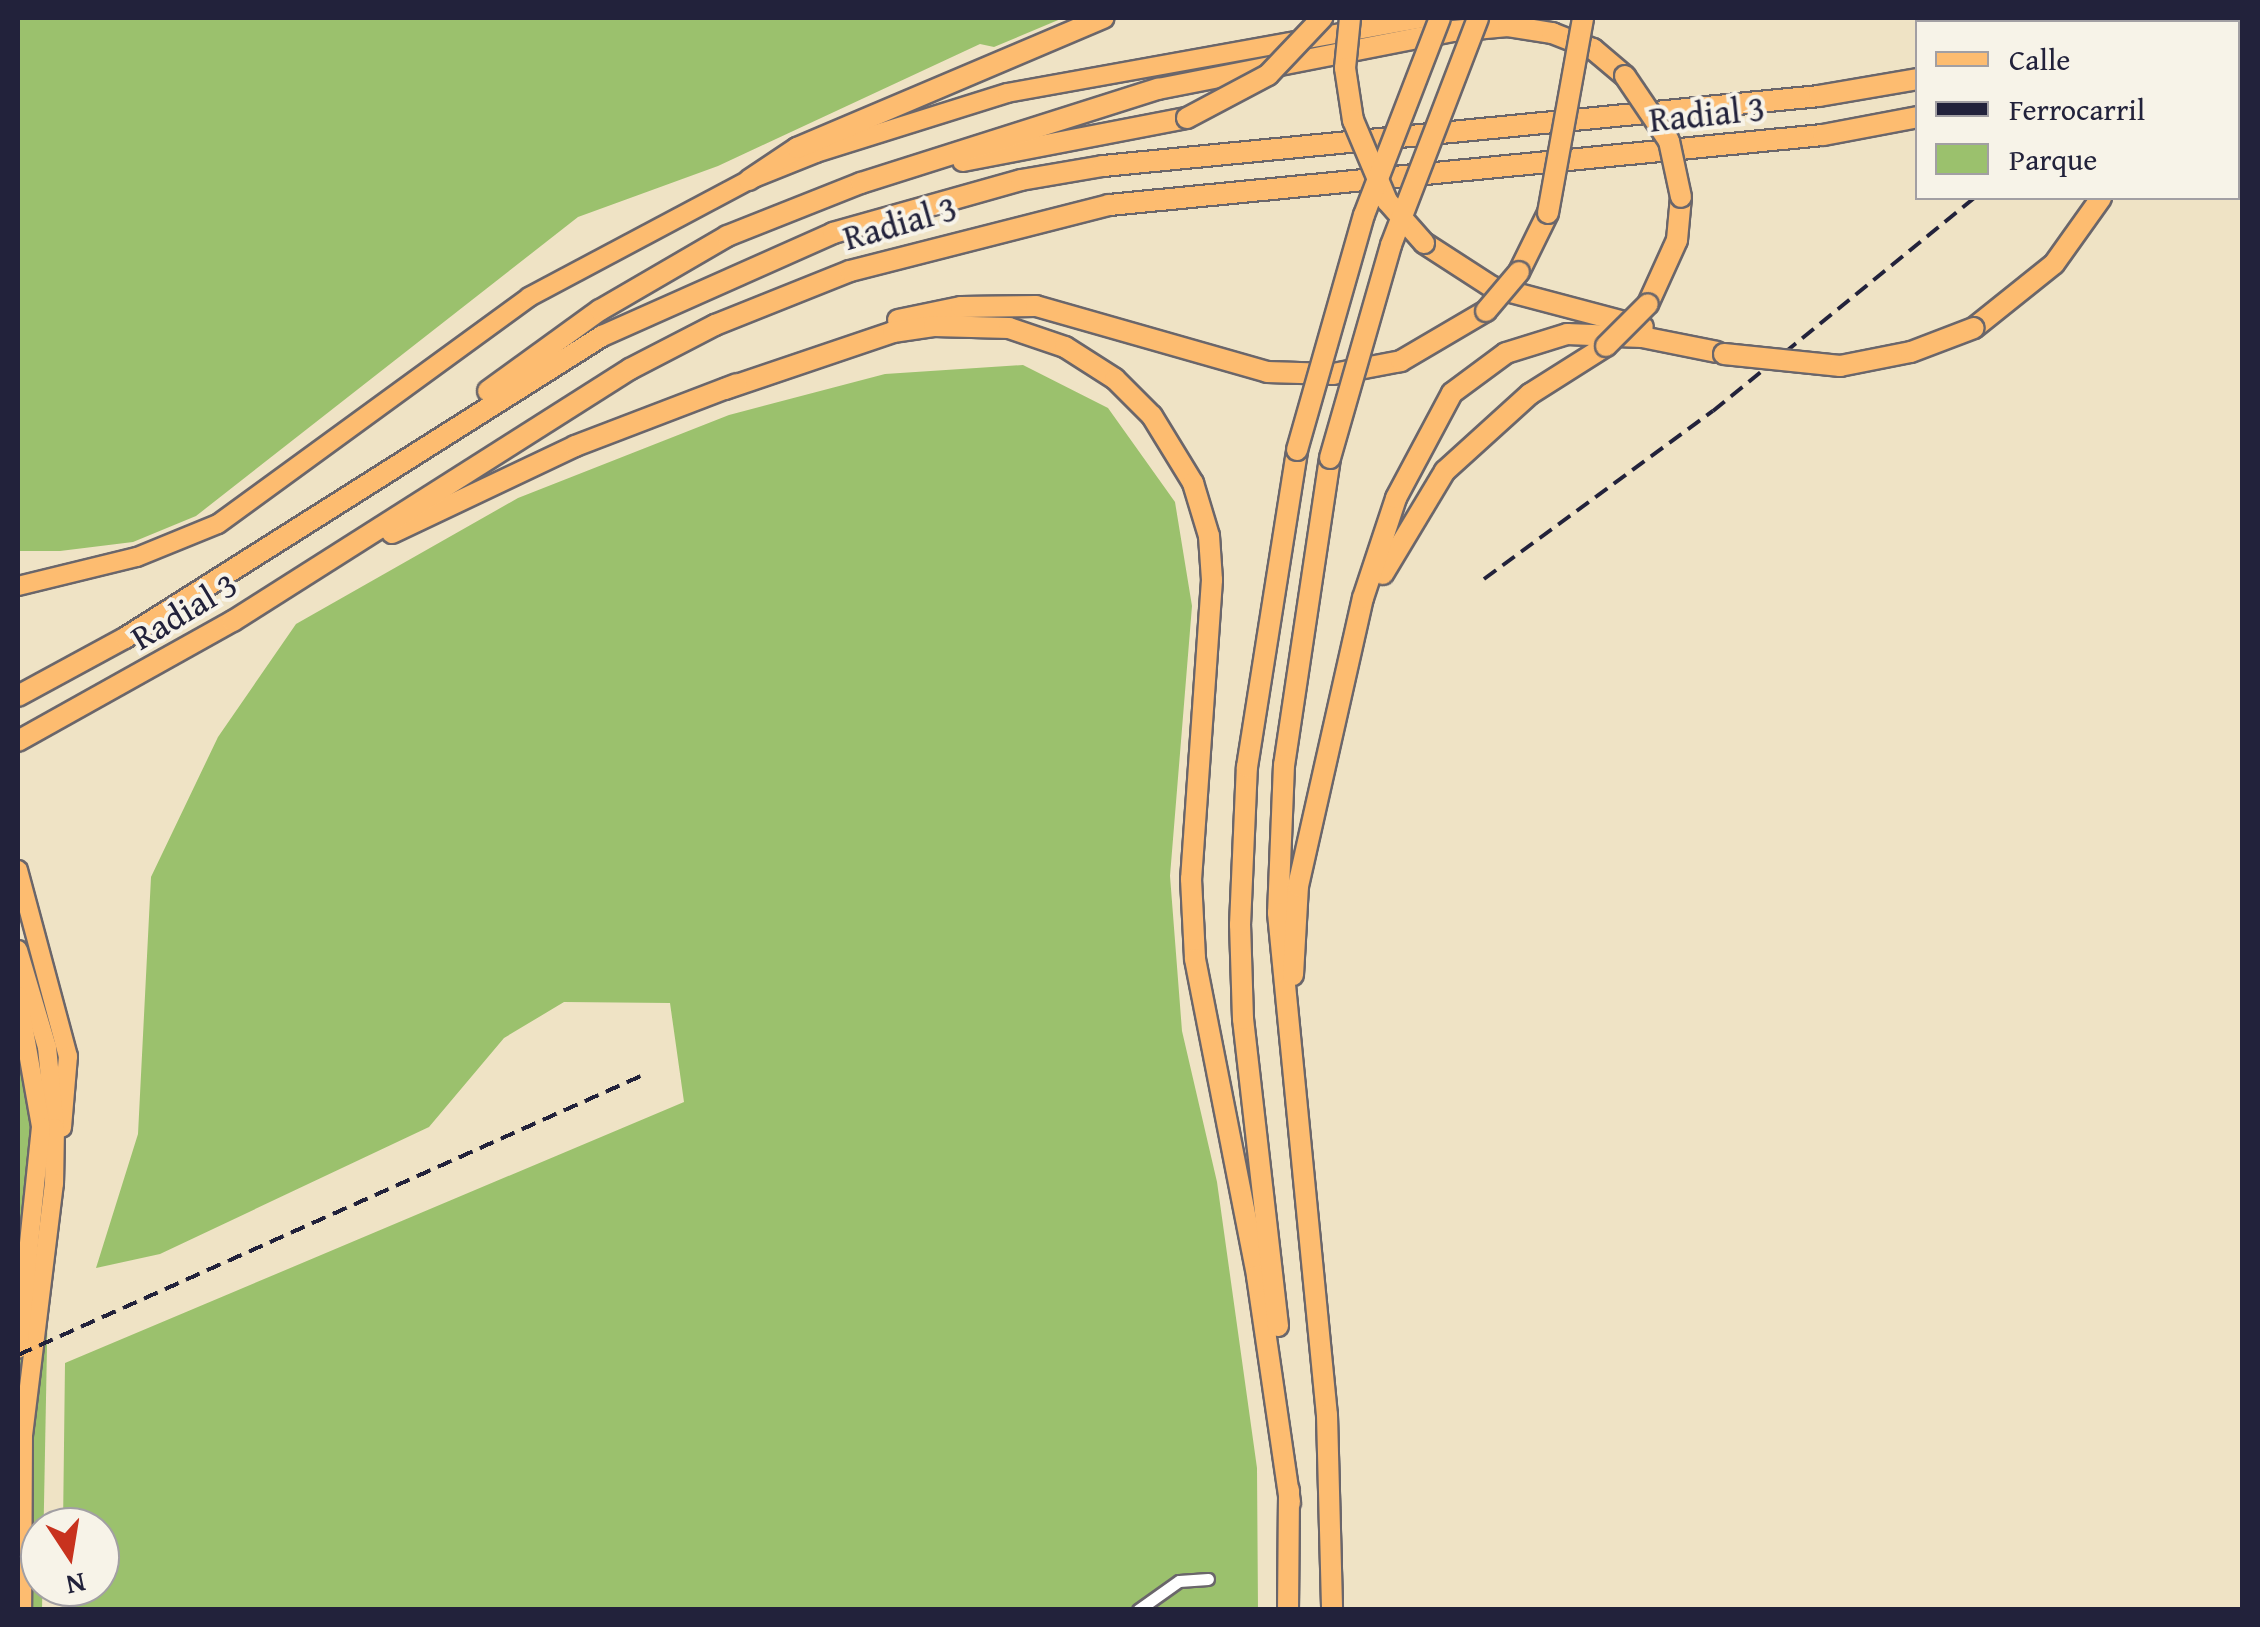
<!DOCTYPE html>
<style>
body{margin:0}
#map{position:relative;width:2260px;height:1627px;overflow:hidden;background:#efe3c5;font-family:"Gentium Book Plus",serif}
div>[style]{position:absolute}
.green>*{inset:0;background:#9bc16d}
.roads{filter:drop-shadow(2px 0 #6a666b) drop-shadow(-2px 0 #6a666b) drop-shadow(0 2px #6a666b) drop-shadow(0 -2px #6a666b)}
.street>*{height:11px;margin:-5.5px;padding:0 5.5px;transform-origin:5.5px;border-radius:5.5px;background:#fff}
.primary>*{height:18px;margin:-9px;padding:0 9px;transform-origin:9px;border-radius:9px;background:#fdbc70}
.highway>*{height:20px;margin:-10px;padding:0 10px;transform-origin:10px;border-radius:10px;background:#fdbc70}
.rail>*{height:4px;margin-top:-2px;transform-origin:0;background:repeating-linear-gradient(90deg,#22223b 0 15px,transparent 0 23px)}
.bridges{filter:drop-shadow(2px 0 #6a666b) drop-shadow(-2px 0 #6a666b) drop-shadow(0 2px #6a666b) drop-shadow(0 -2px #6a666b)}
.highway-bridge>*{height:20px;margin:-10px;padding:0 10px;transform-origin:10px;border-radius:10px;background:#fdbc70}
span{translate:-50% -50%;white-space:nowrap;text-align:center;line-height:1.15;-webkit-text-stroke:8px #f7f3e8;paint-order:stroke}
.street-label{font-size:35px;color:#22223b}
.frame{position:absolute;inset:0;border:20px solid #22223b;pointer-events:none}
.legend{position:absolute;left:1915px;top:20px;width:325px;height:180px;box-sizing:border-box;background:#f7f3e8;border:2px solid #a29fa3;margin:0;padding:12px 18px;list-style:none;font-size:30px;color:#22223b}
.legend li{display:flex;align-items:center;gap:20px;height:50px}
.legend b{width:50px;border:2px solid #a29fa3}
.north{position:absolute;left:20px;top:1507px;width:100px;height:100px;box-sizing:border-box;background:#f7f3e8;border:2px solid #a29fa3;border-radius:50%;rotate:168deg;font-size:28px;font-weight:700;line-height:40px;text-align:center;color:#22223b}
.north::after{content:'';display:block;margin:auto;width:35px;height:45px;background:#c8321e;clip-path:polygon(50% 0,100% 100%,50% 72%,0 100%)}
</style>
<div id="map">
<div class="green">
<div style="clip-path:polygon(18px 18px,1063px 18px,994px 47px,980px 44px,718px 166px,578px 217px,196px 516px,133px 542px,60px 551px,18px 551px)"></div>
<div style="clip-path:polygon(1023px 365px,1108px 408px,1175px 502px,1192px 606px,1170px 876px,1182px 1031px,1217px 1182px,1257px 1468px,1258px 1609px,70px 1609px,68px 1587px,100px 1587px,100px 1527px,63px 1527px,65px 1363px,684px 1102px,670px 1003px,564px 1002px,504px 1038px,429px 1127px,160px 1254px,96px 1268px,138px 1134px,151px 877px,218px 737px,296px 624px,518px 498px,729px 415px,885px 374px)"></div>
<div style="clip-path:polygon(18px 993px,52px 1082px,42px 1610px,18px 1609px)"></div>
</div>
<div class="roads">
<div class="street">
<div style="left:1138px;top:1610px;width:50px;rotate:-35.3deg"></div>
<div style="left:1179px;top:1581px;width:29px;rotate:-4deg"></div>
</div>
<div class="primary">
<div style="left:18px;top:586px;width:122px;rotate:-13.7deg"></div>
<div style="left:137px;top:557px;width:87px;rotate:-22.2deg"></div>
<div style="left:218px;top:524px;width:385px;rotate:-36.1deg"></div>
<div style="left:529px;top:297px;width:249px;rotate:-28deg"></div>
<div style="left:749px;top:180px;width:72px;rotate:-21.9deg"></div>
<div style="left:816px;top:153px;width:200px;rotate:-17.4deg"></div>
<div style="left:1007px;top:93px;width:425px;rotate:-10.2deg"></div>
<div style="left:18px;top:870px;width:193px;rotate:75deg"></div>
<div style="left:68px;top:1056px;width:72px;rotate:94.8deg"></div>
<div style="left:18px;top:950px;width:101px;rotate:73.4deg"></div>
<div style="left:47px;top:1047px;width:81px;rotate:84.4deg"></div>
<div style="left:55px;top:1128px;width:55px;rotate:91deg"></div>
<div style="left:54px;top:1183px;width:253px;rotate:97deg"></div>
<div style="left:23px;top:1434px;width:176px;rotate:90.3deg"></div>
<div style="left:18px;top:996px;width:133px;rotate:80deg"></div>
<div style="left:41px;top:1127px;width:223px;rotate:95.9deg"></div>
</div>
<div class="highway">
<div style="left:2186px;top:22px;width:19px;rotate:-12deg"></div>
<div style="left:2238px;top:61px;width:4px;rotate:-27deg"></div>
<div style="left:963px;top:161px;width:228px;rotate:-10.9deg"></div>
<div style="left:749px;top:180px;width:58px;rotate:-33.7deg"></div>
<div style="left:797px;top:148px;width:333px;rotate:-23deg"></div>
<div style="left:1424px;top:243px;width:81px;rotate:32.9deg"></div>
<div style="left:1492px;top:287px;width:156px;rotate:14.8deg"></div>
<div style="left:1519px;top:272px;width:66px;rotate:-63.8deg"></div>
<div style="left:1648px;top:304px;width:70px;rotate:-65.6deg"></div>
<div style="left:1677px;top:240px;width:43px;rotate:-84.7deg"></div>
<div style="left:898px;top:320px;width:64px;rotate:-11.7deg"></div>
<div style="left:961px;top:307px;width:75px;rotate:-0.8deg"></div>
<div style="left:1036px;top:306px;width:240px;rotate:15.9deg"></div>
<div style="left:1267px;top:372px;width:66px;rotate:1.7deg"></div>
<div style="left:1333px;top:374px;width:69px;rotate:-10.8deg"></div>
<div style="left:1401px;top:361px;width:99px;rotate:-30.5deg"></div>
<div style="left:1974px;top:328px;width:102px;rotate:-38.7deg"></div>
<div style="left:2054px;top:264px;width:81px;rotate:-54.5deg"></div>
<div style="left:725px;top:389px;width:177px;rotate:-18.7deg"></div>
<div style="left:893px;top:332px;width:41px;rotate:-8.3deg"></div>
<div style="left:934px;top:326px;width:75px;rotate:1.5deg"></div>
<div style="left:1009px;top:328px;width:59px;rotate:18.7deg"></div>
<div style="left:1065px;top:347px;width:59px;rotate:32.6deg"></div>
<div style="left:1115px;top:379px;width:52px;rotate:45deg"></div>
<div style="left:1152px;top:416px;width:79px;rotate:58.5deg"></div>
<div style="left:1193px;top:483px;width:55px;rotate:73.2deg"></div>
<div style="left:1209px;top:536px;width:44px;rotate:86.1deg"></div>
<div style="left:1212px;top:580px;width:300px;rotate:94deg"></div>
<div style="left:1191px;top:879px;width:80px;rotate:87.1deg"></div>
<div style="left:1195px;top:959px;width:323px;rotate:78.9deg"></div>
<div style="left:1257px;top:1276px;width:229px;rotate:81.7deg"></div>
<div style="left:488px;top:391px;width:138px;rotate:-35.9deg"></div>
<div style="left:600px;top:310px;width:147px;rotate:-30.2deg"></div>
<div style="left:727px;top:236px;width:144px;rotate:-21.6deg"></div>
<div style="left:861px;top:183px;width:312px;rotate:-17.6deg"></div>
<div style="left:1158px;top:89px;width:301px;rotate:-11.1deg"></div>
<div style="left:1453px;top:31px;width:55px;rotate:-5.2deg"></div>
<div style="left:1508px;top:26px;width:45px;rotate:9deg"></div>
<div style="left:1552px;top:33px;width:44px;rotate:21.3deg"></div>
<div style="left:1593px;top:49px;width:42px;rotate:40.2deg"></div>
<div style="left:1330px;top:458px;width:310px;rotate:98.5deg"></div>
<div style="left:1284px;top:765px;width:148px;rotate:92.3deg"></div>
<div style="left:1278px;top:913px;width:504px;rotate:84.43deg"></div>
<div style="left:1327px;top:1415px;width:195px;rotate:88.5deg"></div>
<div style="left:392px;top:533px;width:203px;rotate:-25.4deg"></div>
<div style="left:575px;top:446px;width:173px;rotate:-20.9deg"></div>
<div style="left:1383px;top:574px;width:120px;rotate:-59deg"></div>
<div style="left:1445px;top:471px;width:115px;rotate:-42.2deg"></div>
<div style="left:1530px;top:394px;width:90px;rotate:-32.3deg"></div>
<div style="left:18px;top:696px;width:122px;rotate:-28.5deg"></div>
<div style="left:125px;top:638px;width:565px;rotate:-32.34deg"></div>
<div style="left:602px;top:336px;width:253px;rotate:-24deg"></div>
<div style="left:833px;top:233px;width:195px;rotate:-15.7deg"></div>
<div style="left:1021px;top:180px;width:83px;rotate:-9.7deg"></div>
<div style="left:1103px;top:166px;width:719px;rotate:-5.58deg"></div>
<div style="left:1819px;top:96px;width:100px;rotate:-9.7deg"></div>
<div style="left:18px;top:741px;width:246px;rotate:-29.2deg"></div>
<div style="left:233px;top:621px;width:470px;rotate:-32.4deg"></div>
<div style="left:630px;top:369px;width:96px;rotate:-27.4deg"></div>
<div style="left:715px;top:325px;width:145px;rotate:-21.8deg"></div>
<div style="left:850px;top:271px;width:267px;rotate:-14.3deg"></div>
<div style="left:1109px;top:205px;width:717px;rotate:-5.6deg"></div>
<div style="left:1823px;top:135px;width:97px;rotate:-10.7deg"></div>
<div style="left:1293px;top:975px;width:89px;rotate:-86.8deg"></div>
<div style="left:1298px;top:886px;width:295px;rotate:-77.3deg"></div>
<div style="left:1363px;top:598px;width:105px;rotate:-71.7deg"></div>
<div style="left:1396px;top:498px;width:119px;rotate:-61.9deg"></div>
<div style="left:1452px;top:393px;width:67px;rotate:-36.5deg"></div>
<div style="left:1506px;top:353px;width:64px;rotate:-17.3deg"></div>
<div style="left:1567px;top:334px;width:75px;rotate:2.3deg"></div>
<div style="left:1642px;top:337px;width:76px;rotate:11.3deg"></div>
<div style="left:1278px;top:1326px;width:309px;rotate:-96.5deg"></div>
<div style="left:1243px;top:1019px;width:94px;rotate:-91.8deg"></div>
<div style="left:1240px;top:925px;width:158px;rotate:-87.5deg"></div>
<div style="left:1247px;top:767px;width:321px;rotate:-81deg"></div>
<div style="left:1288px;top:1610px;width:120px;rotate:-89.5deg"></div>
</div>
</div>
<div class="rail">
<div style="left:1484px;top:579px;width:284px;rotate:-36.3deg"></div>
<div style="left:1713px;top:411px;width:337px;rotate:-39.2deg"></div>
<div style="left:18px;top:1355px;width:685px;rotate:-24.13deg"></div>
</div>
<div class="bridges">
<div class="highway-bridge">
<div style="left:1350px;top:18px;width:50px;rotate:95.7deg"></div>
<div style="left:1345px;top:68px;width:53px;rotate:81.3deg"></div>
<div style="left:1353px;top:120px;width:88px;rotate:67.2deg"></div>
<div style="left:1387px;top:201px;width:56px;rotate:48.6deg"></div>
<div style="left:1625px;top:76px;width:78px;rotate:55.9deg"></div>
<div style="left:1669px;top:141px;width:57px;rotate:77.9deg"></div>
<div style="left:1187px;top:118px;width:92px;rotate:-28deg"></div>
<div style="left:1268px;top:75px;width:79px;rotate:-46.5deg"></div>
<div style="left:1548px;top:213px;width:198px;rotate:-79.8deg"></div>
<div style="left:1486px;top:311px;width:51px;rotate:-49.8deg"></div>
<div style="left:1606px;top:346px;width:59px;rotate:-45deg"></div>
<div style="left:1724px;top:354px;width:117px;rotate:5.9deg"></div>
<div style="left:1840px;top:366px;width:72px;rotate:-11.2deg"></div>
<div style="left:1911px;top:352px;width:67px;rotate:-20.9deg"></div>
<div style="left:1297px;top:450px;width:244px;rotate:-74.1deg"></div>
<div style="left:1364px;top:215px;width:211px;rotate:-68.9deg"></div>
<div style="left:1330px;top:458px;width:222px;rotate:-74deg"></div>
<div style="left:1391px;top:245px;width:243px;rotate:-69deg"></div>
</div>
</div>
<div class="street-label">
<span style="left:1707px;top:114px;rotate:-6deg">Radial 3</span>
<span style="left:900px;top:223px;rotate:-16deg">Radial 3</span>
<span style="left:184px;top:611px;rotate:-31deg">Radial 3</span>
</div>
<div class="frame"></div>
<ul class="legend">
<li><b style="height:12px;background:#fdbc70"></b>Calle</li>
<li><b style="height:12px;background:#22223b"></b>Ferrocarril</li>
<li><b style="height:28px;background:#9bc16d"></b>Parque</li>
</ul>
<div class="north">N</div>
</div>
